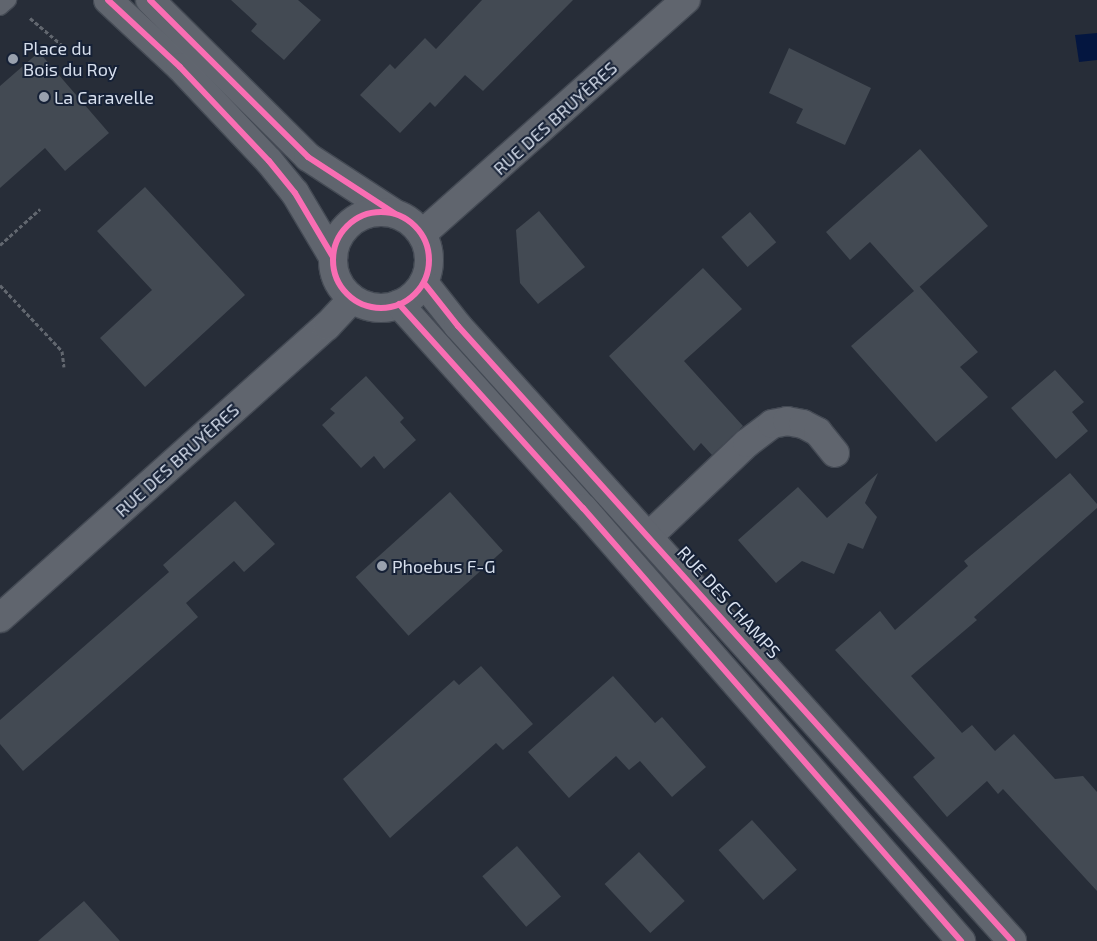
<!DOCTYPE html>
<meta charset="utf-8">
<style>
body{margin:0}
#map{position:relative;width:1097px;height:941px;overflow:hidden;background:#272d38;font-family:"Exo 2",sans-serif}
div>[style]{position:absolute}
.water>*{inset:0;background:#041640}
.building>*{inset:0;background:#434a53;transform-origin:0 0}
.path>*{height:3px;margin-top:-1.5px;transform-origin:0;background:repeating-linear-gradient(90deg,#62676f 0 4px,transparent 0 6.5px)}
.roads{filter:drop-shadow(1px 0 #444a54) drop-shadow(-1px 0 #444a54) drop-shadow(0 1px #444a54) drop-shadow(0 -1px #444a54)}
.service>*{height:16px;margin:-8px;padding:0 8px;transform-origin:8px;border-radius:8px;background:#60656e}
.minor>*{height:28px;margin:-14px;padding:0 14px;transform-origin:14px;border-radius:14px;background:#60656e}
.tertiary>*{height:28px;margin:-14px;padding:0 14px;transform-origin:14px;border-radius:14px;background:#60656e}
.tertiary>.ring{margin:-14px;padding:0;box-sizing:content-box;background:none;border:28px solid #60656e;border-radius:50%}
.cycleway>*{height:6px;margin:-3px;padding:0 3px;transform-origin:3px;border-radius:3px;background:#f96db3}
.cycleway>.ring{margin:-3px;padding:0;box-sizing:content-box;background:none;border:6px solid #f96db3;border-radius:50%}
.dots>*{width:14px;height:14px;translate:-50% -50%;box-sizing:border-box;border:2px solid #162136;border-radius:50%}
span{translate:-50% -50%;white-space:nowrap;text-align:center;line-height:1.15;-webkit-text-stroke:4px #162136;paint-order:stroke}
.poi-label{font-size:18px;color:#d7dfed}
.left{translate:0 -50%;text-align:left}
.street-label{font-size:18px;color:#d7dfed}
</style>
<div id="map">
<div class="water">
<div style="clip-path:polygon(1097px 33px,1097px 60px,1079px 62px,1075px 35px)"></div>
</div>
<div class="building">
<div style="clip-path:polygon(231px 0,298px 0,321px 20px,284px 60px,251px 31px,257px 24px)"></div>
<div style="clip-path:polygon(482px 0,573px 0,483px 91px,465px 75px,435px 107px,430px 102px,400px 133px,360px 95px,390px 64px,395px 69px,425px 38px,436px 49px)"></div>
<div style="clip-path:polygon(789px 48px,871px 88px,845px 145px,796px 123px,803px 109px,769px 93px)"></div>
<div style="clip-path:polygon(39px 52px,109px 133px,65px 171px,45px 148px,0 188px,0 86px)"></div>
<div style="clip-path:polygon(920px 149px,988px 226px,916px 290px,919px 286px,978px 352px,960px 367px,988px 397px,936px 442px,851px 346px,914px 291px,870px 242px,850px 260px,826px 232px)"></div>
<div style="clip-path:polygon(145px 187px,245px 295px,145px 387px,100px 338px,152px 290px,97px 231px)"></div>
<div style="clip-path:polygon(539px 211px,585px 267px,538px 304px,520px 283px,516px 230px)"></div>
<div style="left:750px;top:212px;width:40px;height:38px;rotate:49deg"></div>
<div style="clip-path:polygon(703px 268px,742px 309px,684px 361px,743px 426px,712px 455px,701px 443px,694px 451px,609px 356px)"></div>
<div style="clip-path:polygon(1055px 370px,1084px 402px,1072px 412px,1088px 431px,1056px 459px,1011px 408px)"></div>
<div style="clip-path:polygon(366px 376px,404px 418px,400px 422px,416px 440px,384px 469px,374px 456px,361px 468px,322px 425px,335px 413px,330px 409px)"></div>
<div style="clip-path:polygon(878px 473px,865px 503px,877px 517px,863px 549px,848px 543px,834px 574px,802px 561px,776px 583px,738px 540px,798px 487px,827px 518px)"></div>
<div style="clip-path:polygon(1070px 473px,1097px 504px,1097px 508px,974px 617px,977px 620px,911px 676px,962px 733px,972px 725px,995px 751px,1014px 734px,1055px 779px,1083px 776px,1097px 792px,1097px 891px,1003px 789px,998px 794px,987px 781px,947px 817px,913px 777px,935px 758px,835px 650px,880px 611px,895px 630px,968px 566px,964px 561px)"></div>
<div style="left:450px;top:492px;width:79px;height:127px;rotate:48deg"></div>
<div style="clip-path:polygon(235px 501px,275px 544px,244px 572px,234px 561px,186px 603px,198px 617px,23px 771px,0 744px,0 720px,169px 572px,163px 565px)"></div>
<div style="clip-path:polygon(481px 666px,533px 724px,503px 750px,496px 743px,390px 838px,343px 779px,454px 680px,459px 685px)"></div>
<div style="clip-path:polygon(613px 676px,655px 723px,662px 717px,706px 767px,672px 797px,640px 761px,629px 770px,616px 756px,569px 798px,528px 752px)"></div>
<div style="left:752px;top:820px;width:67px;height:45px;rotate:48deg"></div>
<div style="left:517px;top:846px;width:67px;height:46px;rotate:49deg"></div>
<div style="left:639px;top:852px;width:67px;height:47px;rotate:47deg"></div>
<div style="clip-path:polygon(84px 901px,120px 941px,38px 941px)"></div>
</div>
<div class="path">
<div style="left:30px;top:18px;width:42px;rotate:40.2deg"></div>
<div style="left:0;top:245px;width:54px;rotate:-42deg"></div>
<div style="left:0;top:285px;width:91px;rotate:46.8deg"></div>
<div style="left:62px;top:351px;width:16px;rotate:83deg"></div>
</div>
<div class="roads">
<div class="service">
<div style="left:0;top:7px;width:11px;rotate:-41deg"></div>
</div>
<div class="minor">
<div style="left:650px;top:535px;width:134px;rotate:-43.5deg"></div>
<div style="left:747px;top:443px;width:31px;rotate:-37deg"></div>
<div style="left:772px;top:424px;width:15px;rotate:-11deg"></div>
<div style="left:787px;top:421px;width:16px;rotate:11deg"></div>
<div style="left:803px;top:424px;width:17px;rotate:28deg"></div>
<div style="left:818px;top:432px;width:27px;rotate:51deg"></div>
</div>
<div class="tertiary">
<div style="left:108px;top:0;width:98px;rotate:42.9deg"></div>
<div style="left:180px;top:67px;width:129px;rotate:46.6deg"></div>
<div style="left:269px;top:161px;width:41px;rotate:50.9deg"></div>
<div style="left:295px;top:193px;width:74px;rotate:59.3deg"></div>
<div style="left:150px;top:0;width:223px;rotate:44.8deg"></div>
<div style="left:308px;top:157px;width:103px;rotate:33.1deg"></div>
<div class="ring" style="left:333px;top:212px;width:68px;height:68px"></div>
<div style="left:422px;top:234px;width:353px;rotate:-41.6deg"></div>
<div style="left:424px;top:283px;width:55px;rotate:51.7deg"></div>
<div style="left:458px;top:326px;width:828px;rotate:47.99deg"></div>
<div style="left:399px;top:304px;width:275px;rotate:48deg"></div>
<div style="left:583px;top:508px;width:575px;rotate:48.88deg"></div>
<div style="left:0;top:618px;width:438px;rotate:-41.8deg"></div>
<div style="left:327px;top:326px;width:37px;rotate:-47deg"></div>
</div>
</div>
<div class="cycleway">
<div style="left:108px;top:0;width:98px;rotate:42.9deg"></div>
<div style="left:180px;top:67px;width:129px;rotate:46.6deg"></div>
<div style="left:269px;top:161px;width:41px;rotate:50.9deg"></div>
<div style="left:295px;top:193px;width:74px;rotate:59.3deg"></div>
<div style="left:150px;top:0;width:223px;rotate:44.8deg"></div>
<div style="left:308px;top:157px;width:103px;rotate:33.1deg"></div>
<div class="ring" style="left:333px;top:212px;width:90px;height:90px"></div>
<div style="left:424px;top:283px;width:55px;rotate:51.7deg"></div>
<div style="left:458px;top:326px;width:828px;rotate:47.99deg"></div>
<div style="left:399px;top:304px;width:275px;rotate:48deg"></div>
<div style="left:583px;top:508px;width:575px;rotate:48.88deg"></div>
</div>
<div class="dots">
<div style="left:13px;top:59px;background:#99a1ae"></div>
<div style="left:44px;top:97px;background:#99a1ae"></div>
<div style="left:382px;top:566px;background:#99a1ae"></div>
</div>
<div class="poi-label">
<span class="left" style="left:23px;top:59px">Place du<br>Bois du Roy</span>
<span class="left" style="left:54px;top:97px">La Caravelle</span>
<span class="left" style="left:392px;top:566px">Phoebus F-G</span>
</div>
<div class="street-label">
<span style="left:555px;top:118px;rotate:-42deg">RUE DES BRUYÈRES</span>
<span style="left:177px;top:460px;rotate:-42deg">RUE DES BRUYÈRES</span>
<span style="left:729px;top:602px;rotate:48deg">RUE DES CHAMPS</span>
</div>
</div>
